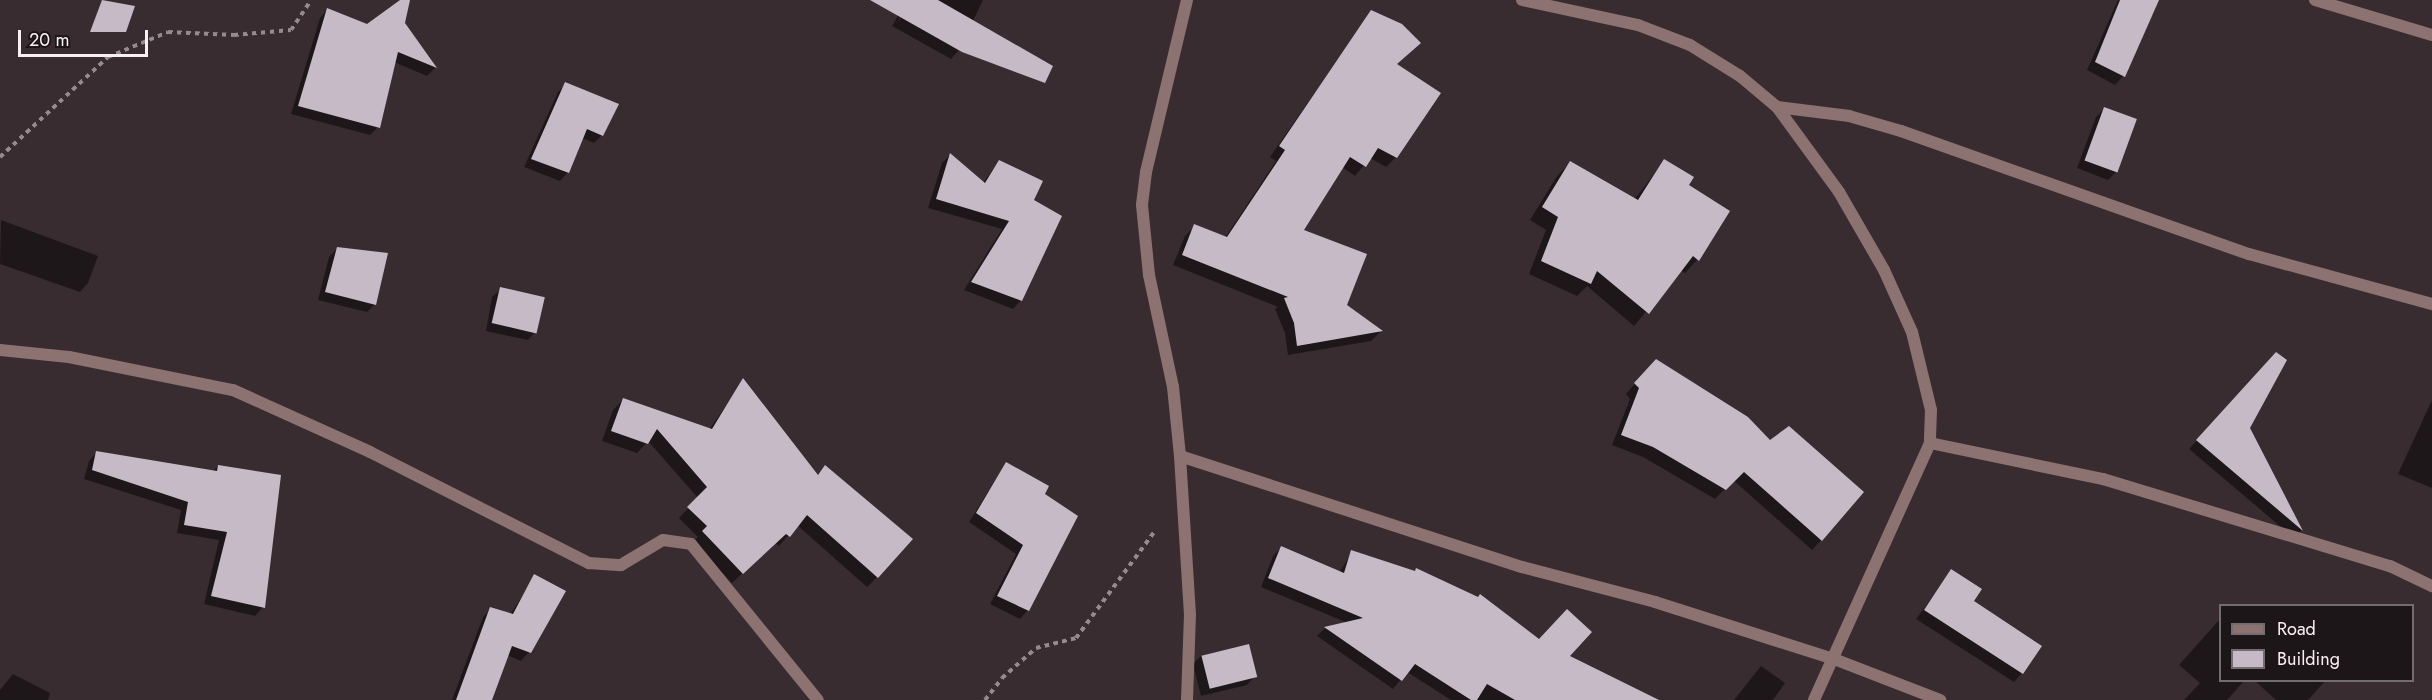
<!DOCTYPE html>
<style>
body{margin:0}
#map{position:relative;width:2432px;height:700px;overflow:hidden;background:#392c31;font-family:Jost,sans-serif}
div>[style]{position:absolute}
.shadow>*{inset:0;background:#0007}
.building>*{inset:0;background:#c6bac7;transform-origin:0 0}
.path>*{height:4px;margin-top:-2px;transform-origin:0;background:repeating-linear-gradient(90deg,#958a8e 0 4.5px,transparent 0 9px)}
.street>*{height:12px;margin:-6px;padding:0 6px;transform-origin:6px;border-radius:6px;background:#8d7272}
span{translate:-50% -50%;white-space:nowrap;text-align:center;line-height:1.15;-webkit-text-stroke:6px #1c1619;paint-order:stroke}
.legend{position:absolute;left:2219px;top:604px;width:195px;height:78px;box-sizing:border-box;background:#1c1619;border:2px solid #746d70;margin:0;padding:8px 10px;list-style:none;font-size:18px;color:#f9f0f3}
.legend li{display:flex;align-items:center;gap:12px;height:30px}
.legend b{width:30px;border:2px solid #746d70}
.scale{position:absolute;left:18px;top:30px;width:130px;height:27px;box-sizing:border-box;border:3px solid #f9f0f3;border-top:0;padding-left:8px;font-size:18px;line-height:21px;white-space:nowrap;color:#f9f0f3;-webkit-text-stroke:4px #1c1619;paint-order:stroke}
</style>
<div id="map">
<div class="shadow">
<div style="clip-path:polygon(403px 0,409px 0,403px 23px,435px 68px,427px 76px,394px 62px,378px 127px,370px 135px,291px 114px,320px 18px,328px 9px,367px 26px)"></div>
<div style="clip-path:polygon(907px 0,897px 24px,911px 0,983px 0,959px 50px,951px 59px,892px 26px)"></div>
<div style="clip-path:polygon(2118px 0,2137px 0,2155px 7px,2123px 76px,2115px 85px,2087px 70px)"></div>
<div style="clip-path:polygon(1371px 12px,1396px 65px,1396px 157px,1386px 167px,1370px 158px,1355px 176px,1342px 167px,1302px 231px,1345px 306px,1380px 332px,1371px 341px,1288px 355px,1285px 333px,1275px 309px,1278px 307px,1173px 265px,1185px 236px,1195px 226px,1225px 238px,1276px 161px,1270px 157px)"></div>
<div style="clip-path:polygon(566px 84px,602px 135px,594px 143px,582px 138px,568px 172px,560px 181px,524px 167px,558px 92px)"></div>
<div style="clip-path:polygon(2104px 109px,2116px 172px,2108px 180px,2077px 168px,2096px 117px)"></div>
<div style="clip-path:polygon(950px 155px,983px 183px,999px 161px,1032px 200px,1021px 300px,1013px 309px,964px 290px,1002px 229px,928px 208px,942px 163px)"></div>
<div style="clip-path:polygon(1664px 161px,1687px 185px,1728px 212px,1697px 260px,1685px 273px,1681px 270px,1634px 326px,1587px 286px,1577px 296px,1529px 274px,1546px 230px,1530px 220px,1557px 176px,1570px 163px,1634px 200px)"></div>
<div style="clip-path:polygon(1px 220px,98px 256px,88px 283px,80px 292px,0 264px)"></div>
<div style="clip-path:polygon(337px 249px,375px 304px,367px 312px,318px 300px,329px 257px)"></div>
<div style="clip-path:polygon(501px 289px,536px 331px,528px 340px,486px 331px,492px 297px)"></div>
<div style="clip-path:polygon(2268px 362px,2248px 428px,2302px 530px,2294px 538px,2189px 449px)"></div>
<div style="clip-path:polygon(1646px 371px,1821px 540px,1812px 550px,1733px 480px,1715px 499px,1643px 457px,1612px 445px,1630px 399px,1626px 394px)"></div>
<div style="clip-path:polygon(743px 381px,817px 476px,825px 467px,877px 577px,867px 587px,797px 525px,779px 546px,775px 543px,732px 583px,693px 542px,698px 537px,679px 518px,698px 498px,648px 441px,637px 453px,602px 441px,613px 410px,623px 400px,709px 430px)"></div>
<div style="clip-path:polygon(2432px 400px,2432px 488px,2398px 474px)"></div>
<div style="clip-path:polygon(97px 452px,213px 471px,218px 466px,263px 607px,255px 616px,204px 604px,219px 540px,177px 533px,181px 510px,84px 479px,89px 461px)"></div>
<div style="clip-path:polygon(1006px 463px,1042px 495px,1028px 610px,1020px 619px,990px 604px,1016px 554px,969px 522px)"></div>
<div style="clip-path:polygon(1281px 548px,1339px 573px,1352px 552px,1414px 572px,1416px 570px,1567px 657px,1619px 700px,1451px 700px,1407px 672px,1393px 689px,1317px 636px,1324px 629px,1348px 623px,1261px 587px,1273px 556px)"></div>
<div style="clip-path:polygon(1952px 571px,2022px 673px,2014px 682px,1916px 619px)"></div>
<div style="clip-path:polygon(535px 576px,529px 652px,521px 661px,507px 655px,490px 700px,452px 700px,483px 617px,491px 609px,510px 615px)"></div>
<div style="clip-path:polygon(2220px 619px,2220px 680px,2245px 680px,2227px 700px,2184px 700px,2200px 683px,2179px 665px)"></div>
<div style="clip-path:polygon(1201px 656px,1255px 676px,1247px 685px,1201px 696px,1193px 664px)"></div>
<div style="clip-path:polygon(1761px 666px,1785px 683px,1773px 700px,1734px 700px)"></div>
<div style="clip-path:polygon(13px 674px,50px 693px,48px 700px,0 700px,0 690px)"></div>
<div style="clip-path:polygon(2254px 680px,2326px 680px,2308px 700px,2276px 700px)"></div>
</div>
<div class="building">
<div style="clip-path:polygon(102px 0,135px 6px,126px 32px,90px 32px)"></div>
<div style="clip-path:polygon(400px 0,410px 0,405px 23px,437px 68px,398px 52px,380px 128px,298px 106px,327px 8px,367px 24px)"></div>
<div style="clip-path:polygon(870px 0,938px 0,1053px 66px,1045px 83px,962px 52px)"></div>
<div style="clip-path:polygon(2120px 0,2159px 0,2125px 77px,2095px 62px)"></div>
<div style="clip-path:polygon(1371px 10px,1402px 24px,1421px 43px,1397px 64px,1441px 93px,1397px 158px,1378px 148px,1366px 167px,1350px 157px,1304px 230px,1367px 254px,1347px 305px,1383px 331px,1297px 346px,1294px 323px,1284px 298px,1288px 297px,1182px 255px,1194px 224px,1227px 237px,1285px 150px,1279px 146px)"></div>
<div style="clip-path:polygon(565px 82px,619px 104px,603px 136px,587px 129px,569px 173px,531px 159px)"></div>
<div style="left:2104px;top:107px;width:35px;height:57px;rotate:20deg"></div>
<div style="clip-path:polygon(950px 153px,985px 183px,999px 160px,1043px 181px,1034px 200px,1062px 216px,1022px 301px,971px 282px,1009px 221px,936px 199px)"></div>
<div style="clip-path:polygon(1664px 159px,1694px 177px,1689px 185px,1730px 211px,1699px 261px,1693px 256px,1649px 314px,1597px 271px,1591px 284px,1541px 261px,1558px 217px,1542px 207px,1570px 161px,1638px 200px)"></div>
<div style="clip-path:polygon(337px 247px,388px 253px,376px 305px,325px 292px)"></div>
<div style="left:500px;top:287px;width:46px;height:37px;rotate:13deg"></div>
<div style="clip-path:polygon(2276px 352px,2287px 360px,2250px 428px,2303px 531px,2196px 440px)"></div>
<div style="clip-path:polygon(1656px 359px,1748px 417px,1770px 440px,1789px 426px,1864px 492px,1822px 541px,1744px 472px,1726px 490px,1653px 447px,1621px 435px,1639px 388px,1634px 383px)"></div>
<div style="clip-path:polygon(743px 378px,818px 475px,825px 465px,913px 539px,878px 578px,807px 515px,790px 537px,786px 534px,743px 574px,702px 531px,707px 526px,687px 507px,707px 487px,657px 429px,648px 444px,611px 431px,623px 398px,712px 429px)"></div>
<div style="clip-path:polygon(96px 451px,217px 471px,218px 465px,281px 475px,265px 608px,211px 596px,227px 532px,184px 525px,188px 502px,92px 470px)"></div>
<div style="clip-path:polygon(1006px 462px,1049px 486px,1045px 494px,1078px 516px,1029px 611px,997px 596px,1023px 545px,976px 513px)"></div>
<div style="clip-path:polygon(1281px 546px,1344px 573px,1351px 550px,1415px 571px,1416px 568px,1478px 597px,1480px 594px,1539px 639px,1567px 609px,1592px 632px,1570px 656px,1659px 700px,1515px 700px,1487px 684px,1477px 700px,1471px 700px,1415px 664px,1402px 681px,1324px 627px,1363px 618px,1268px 578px)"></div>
<div style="clip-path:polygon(1951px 569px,1982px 589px,1974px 601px,2042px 646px,2023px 674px,1924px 610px)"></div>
<div style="clip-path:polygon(534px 574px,566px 591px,531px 653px,512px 646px,492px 700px,456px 700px,490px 607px,513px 614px)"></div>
<div style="left:1249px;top:644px;width:34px;height:49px;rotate:76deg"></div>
</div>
<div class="path">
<div style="left:0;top:157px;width:147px;rotate:-42.8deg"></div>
<div style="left:108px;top:57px;width:65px;rotate:-22.6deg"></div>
<div style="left:168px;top:32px;width:66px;rotate:2.6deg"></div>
<div style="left:234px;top:35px;width:57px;rotate:-5deg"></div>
<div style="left:291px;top:30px;width:36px;rotate:-56deg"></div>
<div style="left:985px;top:700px;width:28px;rotate:-52deg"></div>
<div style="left:1002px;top:678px;width:45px;rotate:-41.4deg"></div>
<div style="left:1036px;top:648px;width:41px;rotate:-14deg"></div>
<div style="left:1076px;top:638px;width:133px;rotate:-53.6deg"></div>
</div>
<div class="street">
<div style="left:1187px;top:0;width:177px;rotate:103.4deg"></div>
<div style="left:1146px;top:172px;width:33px;rotate:97deg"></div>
<div style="left:1142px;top:205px;width:70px;rotate:84.3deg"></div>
<div style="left:1149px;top:275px;width:115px;rotate:77.9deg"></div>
<div style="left:1173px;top:387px;width:69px;rotate:84.2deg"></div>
<div style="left:1180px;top:456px;width:158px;rotate:86.4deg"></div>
<div style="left:1190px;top:614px;width:86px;rotate:92deg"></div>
<div style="left:1522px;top:0;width:119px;rotate:12.2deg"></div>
<div style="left:1638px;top:25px;width:56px;rotate:21deg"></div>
<div style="left:1690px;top:45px;width:59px;rotate:31.8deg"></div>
<div style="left:1740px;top:76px;width:48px;rotate:40deg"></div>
<div style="left:1777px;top:107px;width:105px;rotate:53.9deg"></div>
<div style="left:1839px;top:192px;width:90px;rotate:60deg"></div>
<div style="left:1884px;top:270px;width:68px;rotate:65.7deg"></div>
<div style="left:1912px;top:332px;width:80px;rotate:76.3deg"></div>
<div style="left:1931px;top:410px;width:33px;rotate:92deg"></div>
<div style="left:1930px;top:443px;width:282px;rotate:114.3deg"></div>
<div style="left:2315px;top:0;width:122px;rotate:16.7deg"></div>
<div style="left:1777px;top:107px;width:73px;rotate:7.1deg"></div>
<div style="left:1849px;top:116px;width:54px;rotate:16.1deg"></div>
<div style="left:1901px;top:131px;width:369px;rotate:19.5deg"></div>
<div style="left:2249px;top:254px;width:190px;rotate:15.3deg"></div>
<div style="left:0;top:350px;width:69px;rotate:5.8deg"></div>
<div style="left:69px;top:357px;width:167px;rotate:11.4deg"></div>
<div style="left:233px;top:390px;width:150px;rotate:24.3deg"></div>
<div style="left:370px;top:452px;width:246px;rotate:26.9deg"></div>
<div style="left:589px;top:563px;width:32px;rotate:4deg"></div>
<div style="left:621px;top:565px;width:49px;rotate:-30.8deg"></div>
<div style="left:663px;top:540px;width:28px;rotate:8deg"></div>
<div style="left:691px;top:544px;width:201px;rotate:50.9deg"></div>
<div style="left:1930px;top:443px;width:177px;rotate:11.8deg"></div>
<div style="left:2103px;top:479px;width:300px;rotate:16.9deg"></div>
<div style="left:2390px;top:566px;width:47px;rotate:25.5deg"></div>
<div style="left:1180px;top:456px;width:360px;rotate:18deg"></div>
<div style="left:1522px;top:567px;width:138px;rotate:14.7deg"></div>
<div style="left:1655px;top:602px;width:188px;rotate:17.7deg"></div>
<div style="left:1834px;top:659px;width:114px;rotate:21.1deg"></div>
</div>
<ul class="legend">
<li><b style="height:8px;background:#8d7272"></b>Road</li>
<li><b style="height:16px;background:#c6bac7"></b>Building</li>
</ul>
<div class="scale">20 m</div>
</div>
